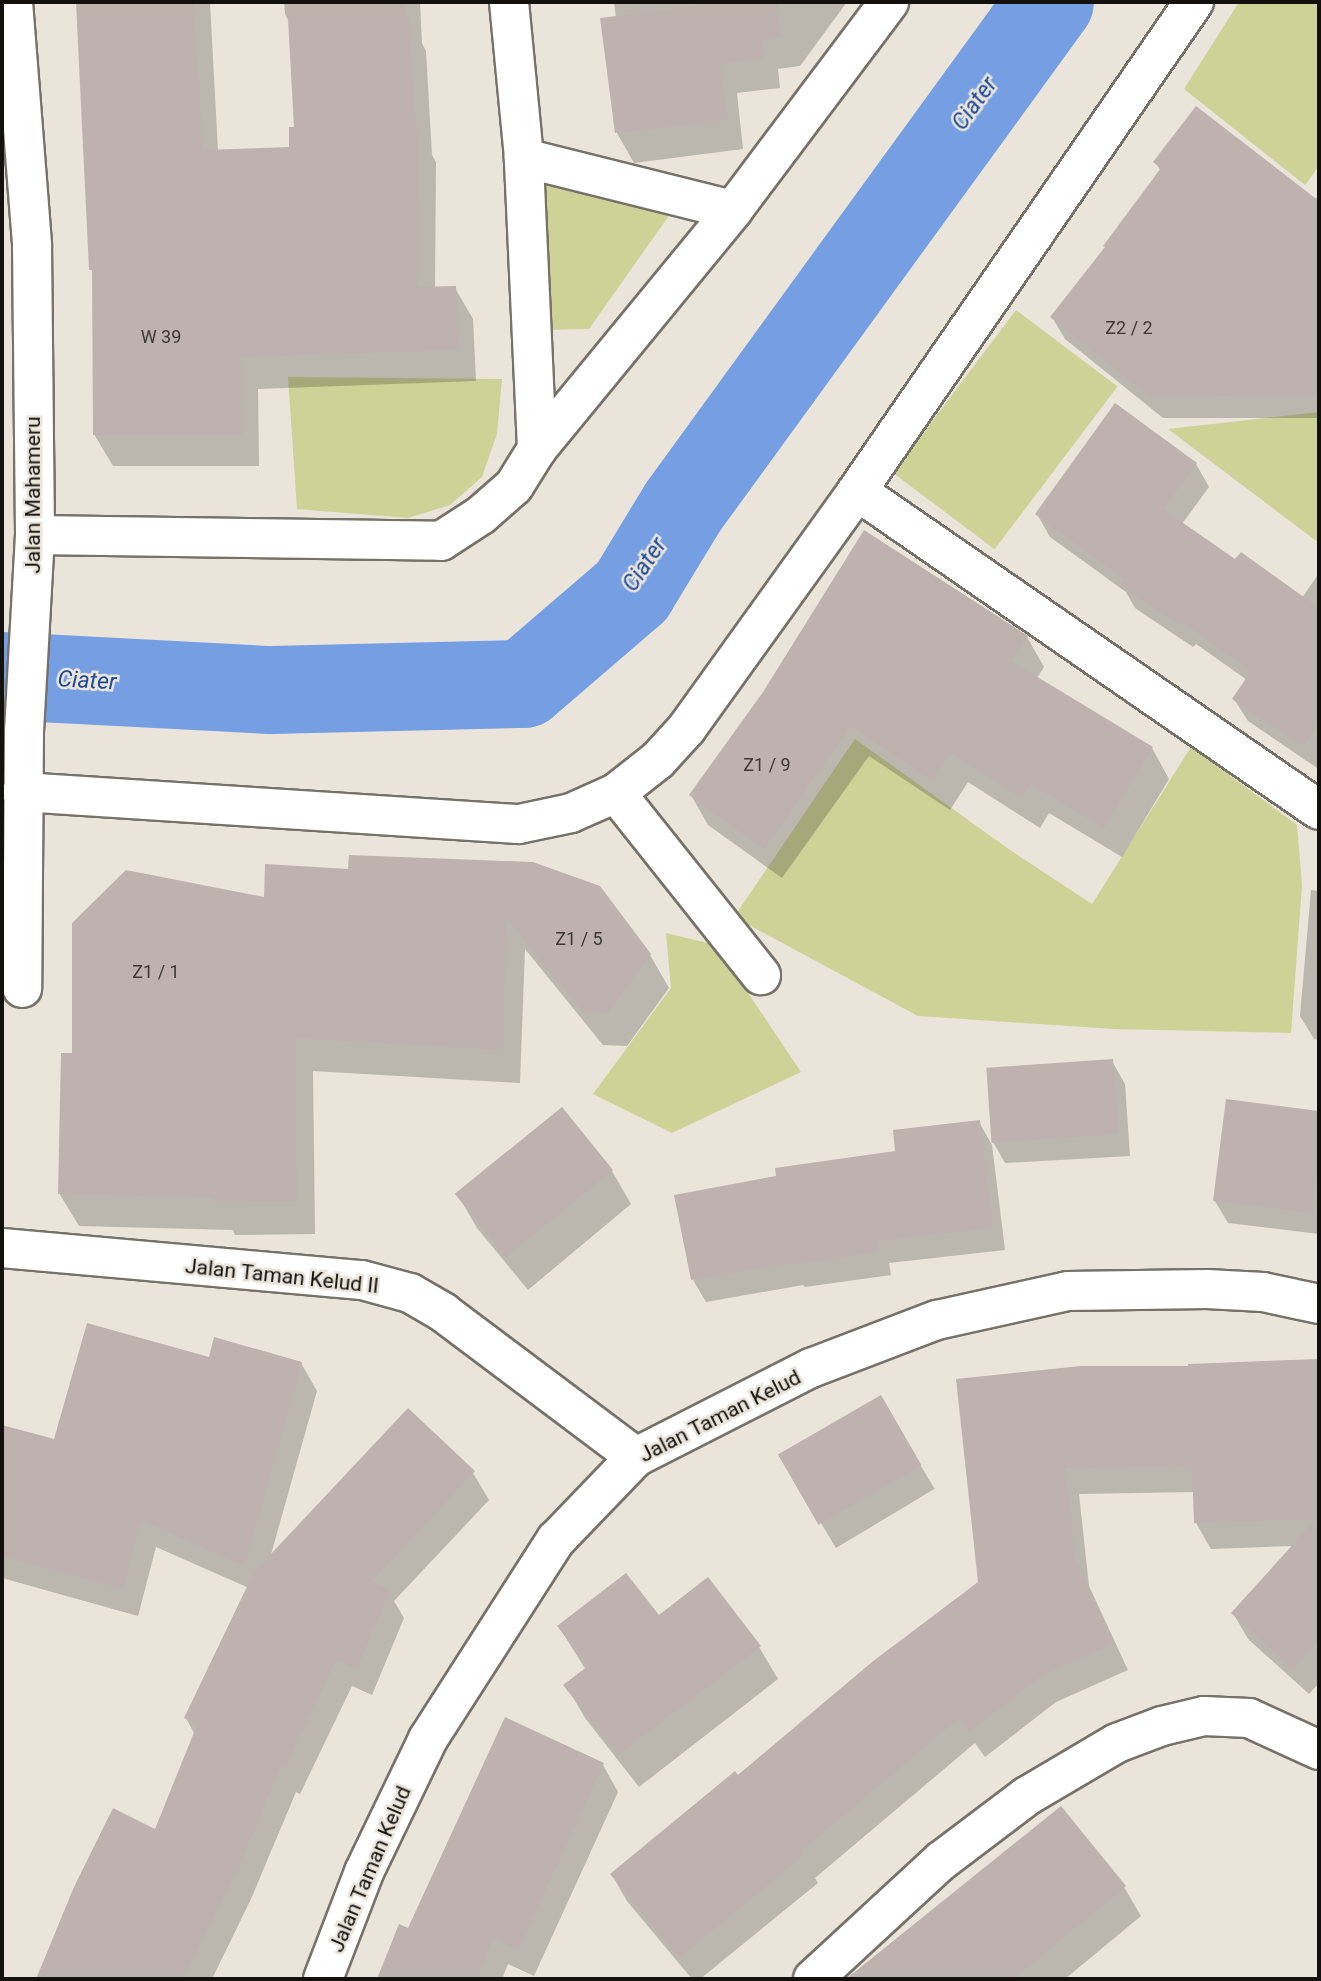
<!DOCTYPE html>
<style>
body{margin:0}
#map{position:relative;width:1321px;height:1981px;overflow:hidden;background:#eae4da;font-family:Roboto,sans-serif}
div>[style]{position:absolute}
.green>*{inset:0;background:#cfd297;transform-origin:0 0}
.shadow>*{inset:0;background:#0003;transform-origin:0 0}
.river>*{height:88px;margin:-44px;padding:0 44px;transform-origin:44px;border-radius:44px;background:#769fe3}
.building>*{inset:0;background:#beb2af;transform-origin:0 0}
.roads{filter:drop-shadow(2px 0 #777269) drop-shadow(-2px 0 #777269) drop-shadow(0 2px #777269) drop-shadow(0 -2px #777269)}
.street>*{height:38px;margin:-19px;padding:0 19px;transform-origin:19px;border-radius:19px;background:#fff}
span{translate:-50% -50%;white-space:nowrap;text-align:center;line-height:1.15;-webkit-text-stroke:5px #eae4da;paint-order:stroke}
.number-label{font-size:18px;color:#3e3936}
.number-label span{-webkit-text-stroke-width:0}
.street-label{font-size:21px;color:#13110e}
.water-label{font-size:23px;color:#1c4a9a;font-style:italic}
.frame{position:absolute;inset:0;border:4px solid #13110e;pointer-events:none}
</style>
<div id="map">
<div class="green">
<div style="clip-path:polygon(1239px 2px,1319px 2px,1319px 166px,1305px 185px,1184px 89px)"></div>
<div style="clip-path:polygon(541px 177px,685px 193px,589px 329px,547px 330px)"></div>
<div style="left:1016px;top:310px;width:127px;height:204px;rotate:37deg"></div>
<div style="clip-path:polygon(288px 377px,502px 379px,497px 434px,482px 477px,450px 505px,408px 518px,297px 509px)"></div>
<div style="clip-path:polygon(1319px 412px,1319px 543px,1168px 429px)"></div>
<div style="clip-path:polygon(855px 739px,1010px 850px,1092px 904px,1191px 747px,1297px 825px,1302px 885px,1291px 1033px,1114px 1029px,918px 1016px,734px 917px)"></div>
<div style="clip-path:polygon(666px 933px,716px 945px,801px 1072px,672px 1133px,593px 1094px,671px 988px)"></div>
</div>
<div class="shadow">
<div style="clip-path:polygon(77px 2px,210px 2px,218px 151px,290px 149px,296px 129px,290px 24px,285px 14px,284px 2px,420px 2px,422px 43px,426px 51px,432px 155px,436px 162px,435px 288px,455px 288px,473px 319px,476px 381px,258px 389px,259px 466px,113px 466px,94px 434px,94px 275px,91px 269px,88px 153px)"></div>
<div style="clip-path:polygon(614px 2px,847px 2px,800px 66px,778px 69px,780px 88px,737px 93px,743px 149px,634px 163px,617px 133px,602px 19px,616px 18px)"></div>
<div style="clip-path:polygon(1155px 162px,1315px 200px,1319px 195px,1319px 418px,1163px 418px,1065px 339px,1052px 317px,1106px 248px,1161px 171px)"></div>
<div style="clip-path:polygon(1196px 464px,1209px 487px,1182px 524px,1236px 561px,1302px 598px,1319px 573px,1319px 764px,1317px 768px,1248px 721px,1234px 699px,1247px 680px,1196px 644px,1193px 647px,1135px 608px,1126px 592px,1050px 537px,1037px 514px)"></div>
<div style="clip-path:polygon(1027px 637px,1044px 667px,1037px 678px,1152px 748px,1169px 779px,1122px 857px,1049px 813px,1040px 828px,968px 782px,950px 810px,869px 756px,782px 878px,708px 825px,691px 795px)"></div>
<div style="clip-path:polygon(350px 871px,650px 955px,669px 988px,627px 1046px,603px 1045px,525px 949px,520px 1083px,313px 1071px,315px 1234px,235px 1235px,233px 1230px,79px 1226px,59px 1193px,74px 1055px,265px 899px)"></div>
<div style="clip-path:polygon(1311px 890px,1319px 891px,1319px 1040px,1314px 1039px,1300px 1016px)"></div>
<div style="clip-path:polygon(1112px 1061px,1125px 1084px,1130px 1156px,1005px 1163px,992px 1140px)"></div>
<div style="clip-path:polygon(1227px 1101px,1319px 1113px,1319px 1234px,1228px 1223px,1215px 1201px)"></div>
<div style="clip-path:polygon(561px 1110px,612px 1171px,631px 1204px,528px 1290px,477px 1228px,458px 1195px)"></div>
<div style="clip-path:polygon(979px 1122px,992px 1145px,1005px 1250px,889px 1263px,891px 1275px,805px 1287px,803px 1285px,706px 1302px,693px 1280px,897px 1152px)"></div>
<div style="clip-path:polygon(210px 1359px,301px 1363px,317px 1391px,270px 1558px,473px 1473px,489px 1500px,394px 1601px,404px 1618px,372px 1695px,352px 1686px,300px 1794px,296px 1792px,251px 1899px,212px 1979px,38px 1979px,76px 1888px,156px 1832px,195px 1735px,186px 1718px,249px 1588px,156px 1547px,138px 1616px,2px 1578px,2px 1426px,56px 1441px)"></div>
<div style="clip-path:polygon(1293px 1379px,1319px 1381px,1319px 1482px,1277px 1451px,1270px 1459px,1319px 1517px,1319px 1683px,1309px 1694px,1248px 1639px,1233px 1613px,1294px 1546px,1211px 1549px,1196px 1523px,1194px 1492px,1079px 1494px,1089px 1586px,1128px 1670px,1056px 1702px,985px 1757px,975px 1743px,815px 1878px,818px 1883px,700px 1979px,692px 1979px,627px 1901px,612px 1875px,980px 1583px,958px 1380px)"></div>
<div style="left:880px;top:1398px;width:106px;height:115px;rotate:59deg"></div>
<div style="clip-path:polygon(559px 1627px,759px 1647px,778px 1679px,639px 1787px,585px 1718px,566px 1685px,586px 1670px)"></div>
<div style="clip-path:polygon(603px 1765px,618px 1792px,534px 1976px,508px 1964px,502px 1979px,379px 1979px,400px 1927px,409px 1930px)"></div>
<div style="clip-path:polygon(1124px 1887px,1141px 1916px,1065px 1979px,862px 1979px,858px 1972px)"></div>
</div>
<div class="river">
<div style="left:2px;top:676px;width:269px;rotate:3deg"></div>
<div style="left:271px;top:690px;width:253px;rotate:-1.4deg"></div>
<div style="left:524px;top:684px;width:143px;rotate:-40.7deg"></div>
<div style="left:632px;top:591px;width:98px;rotate:-58.7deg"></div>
<div style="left:683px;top:507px;width:624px;rotate:-53.99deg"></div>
</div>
<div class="building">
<div style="clip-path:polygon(76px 2px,193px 2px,203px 150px,289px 147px,289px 127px,294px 127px,287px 2px,404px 2px,405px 17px,409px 17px,415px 129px,419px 129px,417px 287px,456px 286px,459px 350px,241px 357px,242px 435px,93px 435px,92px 270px,89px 270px)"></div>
<div style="clip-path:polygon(733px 2px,777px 2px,781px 37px,762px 40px,764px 58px,721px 64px,727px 120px,615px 133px,600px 18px)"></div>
<div style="clip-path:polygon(1196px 106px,1319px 201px,1319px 395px,1149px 396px,1050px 317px,1105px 247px,1103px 246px,1161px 168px,1153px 162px)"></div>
<div style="clip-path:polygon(1115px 403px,1197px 463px,1163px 509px,1235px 559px,1241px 552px,1319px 608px,1319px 723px,1303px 746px,1232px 699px,1251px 671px,1182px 622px,1180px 626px,1120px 585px,1124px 579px,1035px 514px)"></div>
<div style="clip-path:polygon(864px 530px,1028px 636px,1011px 661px,1153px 747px,1104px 828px,1031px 784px,1022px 798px,951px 753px,932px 781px,851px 726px,764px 849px,689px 795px,763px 692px)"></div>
<div style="clip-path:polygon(349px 855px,533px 862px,600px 886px,651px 954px,608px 1013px,583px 1012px,507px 919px,502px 1050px,295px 1038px,297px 1201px,215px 1202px,214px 1197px,58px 1194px,61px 1053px,72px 1053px,72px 923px,126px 870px,264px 897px,265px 864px,348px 869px)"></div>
<div style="left:1113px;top:1059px;width:75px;height:127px;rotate:86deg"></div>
<div style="clip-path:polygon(1226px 1099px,1319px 1111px,1319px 1162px,1313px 1213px,1213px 1201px)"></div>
<div style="left:562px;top:1107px;width:81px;height:138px;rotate:51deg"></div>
<div style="clip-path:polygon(980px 1120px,993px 1228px,877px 1241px,879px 1252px,790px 1265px,789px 1263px,691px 1280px,674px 1195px,776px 1176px,775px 1168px,895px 1151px,893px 1130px)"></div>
<div style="clip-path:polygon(87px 1323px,209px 1357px,214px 1337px,302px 1362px,244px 1566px,141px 1520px,122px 1589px,2px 1556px,2px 1425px,54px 1439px)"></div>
<div style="clip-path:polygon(1319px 1359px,1319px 1641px,1293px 1669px,1231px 1613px,1316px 1519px,1194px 1523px,1192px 1466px,1065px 1468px,1075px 1558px,1114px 1643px,1041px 1676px,969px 1732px,959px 1718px,801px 1851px,804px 1855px,679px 1958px,610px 1874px,735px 1771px,738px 1775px,872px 1662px,978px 1582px,956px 1379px,1081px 1366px,1188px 1366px,1188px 1364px)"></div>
<div style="left:881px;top:1395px;width:81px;height:119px;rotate:60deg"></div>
<div style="clip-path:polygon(408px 1408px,475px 1471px,371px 1582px,390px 1589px,357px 1669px,336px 1660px,285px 1768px,281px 1766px,237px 1871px,183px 1979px,36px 1979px,74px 1887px,113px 1808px,155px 1829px,197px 1725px,184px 1718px,254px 1572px)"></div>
<div style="clip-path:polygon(626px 1573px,659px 1615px,708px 1577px,761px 1646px,618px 1755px,563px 1685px,588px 1666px,557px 1626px)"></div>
<div style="clip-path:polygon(505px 1717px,604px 1763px,518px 1950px,493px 1938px,477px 1979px,377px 1979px,399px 1924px,408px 1928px)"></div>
<div style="clip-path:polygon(1061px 1806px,1126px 1886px,1013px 1979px,846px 1979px)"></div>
</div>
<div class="roads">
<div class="street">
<div style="left:13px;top:2px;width:245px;rotate:85.5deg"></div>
<div style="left:32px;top:246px;width:289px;rotate:89.4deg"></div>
<div style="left:35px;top:535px;width:197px;rotate:93.2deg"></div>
<div style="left:24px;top:732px;width:256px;rotate:90.4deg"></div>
<div style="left:509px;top:2px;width:157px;rotate:84.5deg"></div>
<div style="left:537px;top:449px;width:309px;rotate:-50.6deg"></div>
<div style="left:733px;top:210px;width:260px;rotate:-53.1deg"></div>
<div style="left:857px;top:491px;width:561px;rotate:34.62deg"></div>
<div style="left:35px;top:535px;width:406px;rotate:0.8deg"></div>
<div style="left:441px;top:541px;width:48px;rotate:-33deg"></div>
<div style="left:481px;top:515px;width:44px;rotate:-41.3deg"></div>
<div style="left:514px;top:486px;width:44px;rotate:-58.1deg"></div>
<div style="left:537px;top:449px;width:291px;rotate:-92.6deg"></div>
<div style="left:524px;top:158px;width:215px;rotate:14deg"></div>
<div style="left:22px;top:792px;width:498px;rotate:3.7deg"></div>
<div style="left:519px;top:824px;width:53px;rotate:-11.9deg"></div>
<div style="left:571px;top:813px;width:49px;rotate:-24deg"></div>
<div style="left:616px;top:793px;width:53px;rotate:-38.2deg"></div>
<div style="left:658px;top:760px;width:43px;rotate:-47.8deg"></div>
<div style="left:687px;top:728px;width:292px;rotate:-54.3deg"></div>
<div style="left:857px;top:491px;width:594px;rotate:-55.43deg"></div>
<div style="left:616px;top:793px;width:233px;rotate:51.5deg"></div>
<div style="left:2px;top:1248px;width:361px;rotate:5.1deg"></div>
<div style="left:362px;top:1280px;width:50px;rotate:15.2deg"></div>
<div style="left:410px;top:1293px;width:39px;rotate:30deg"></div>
<div style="left:444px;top:1313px;width:240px;rotate:36.9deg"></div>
<div style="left:323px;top:1979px;width:115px;rotate:-69deg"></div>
<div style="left:364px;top:1872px;width:148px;rotate:-64.3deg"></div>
<div style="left:428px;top:1739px;width:237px;rotate:-57.3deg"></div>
<div style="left:556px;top:1540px;width:115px;rotate:-46.1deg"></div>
<div style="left:636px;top:1457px;width:196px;rotate:-27deg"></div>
<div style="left:811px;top:1368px;width:135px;rotate:-20.9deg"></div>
<div style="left:937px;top:1320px;width:134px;rotate:-12.5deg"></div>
<div style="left:1068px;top:1291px;width:139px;rotate:-0.8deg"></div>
<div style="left:1207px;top:1289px;width:56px;rotate:3.1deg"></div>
<div style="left:1263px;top:1292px;width:57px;rotate:12.1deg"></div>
<div style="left:813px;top:1979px;width:174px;rotate:-42.7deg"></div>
<div style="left:941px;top:1861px;width:108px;rotate:-37.1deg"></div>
<div style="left:1027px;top:1796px;width:104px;rotate:-30.5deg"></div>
<div style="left:1117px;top:1743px;width:48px;rotate:-20.7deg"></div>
<div style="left:1162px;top:1726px;width:43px;rotate:-13.4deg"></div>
<div style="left:1204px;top:1716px;width:45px;rotate:2.5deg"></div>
<div style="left:1249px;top:1718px;width:77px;rotate:24.6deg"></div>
</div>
</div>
<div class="number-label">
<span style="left:1129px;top:328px">Z2 / 2</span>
<span style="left:161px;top:337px">W 39</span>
<span style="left:767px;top:765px">Z1 / 9</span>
<span style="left:579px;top:939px">Z1 / 5</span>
<span style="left:156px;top:972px">Z1 / 1</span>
</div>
<div class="street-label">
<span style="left:33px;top:495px;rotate:-90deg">Jalan Mahameru</span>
<span style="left:282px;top:1276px;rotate:6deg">Jalan Taman Kelud II</span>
<span style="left:720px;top:1416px;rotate:-27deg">Jalan Taman Kelud</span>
<span style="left:370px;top:1869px;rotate:-67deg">Jalan Taman Kelud</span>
</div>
<div class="water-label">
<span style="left:975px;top:104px;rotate:-54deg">Ciater</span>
<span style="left:645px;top:565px;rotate:-56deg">Ciater</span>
<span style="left:87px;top:681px;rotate:3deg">Ciater</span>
</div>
<div class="frame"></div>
</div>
